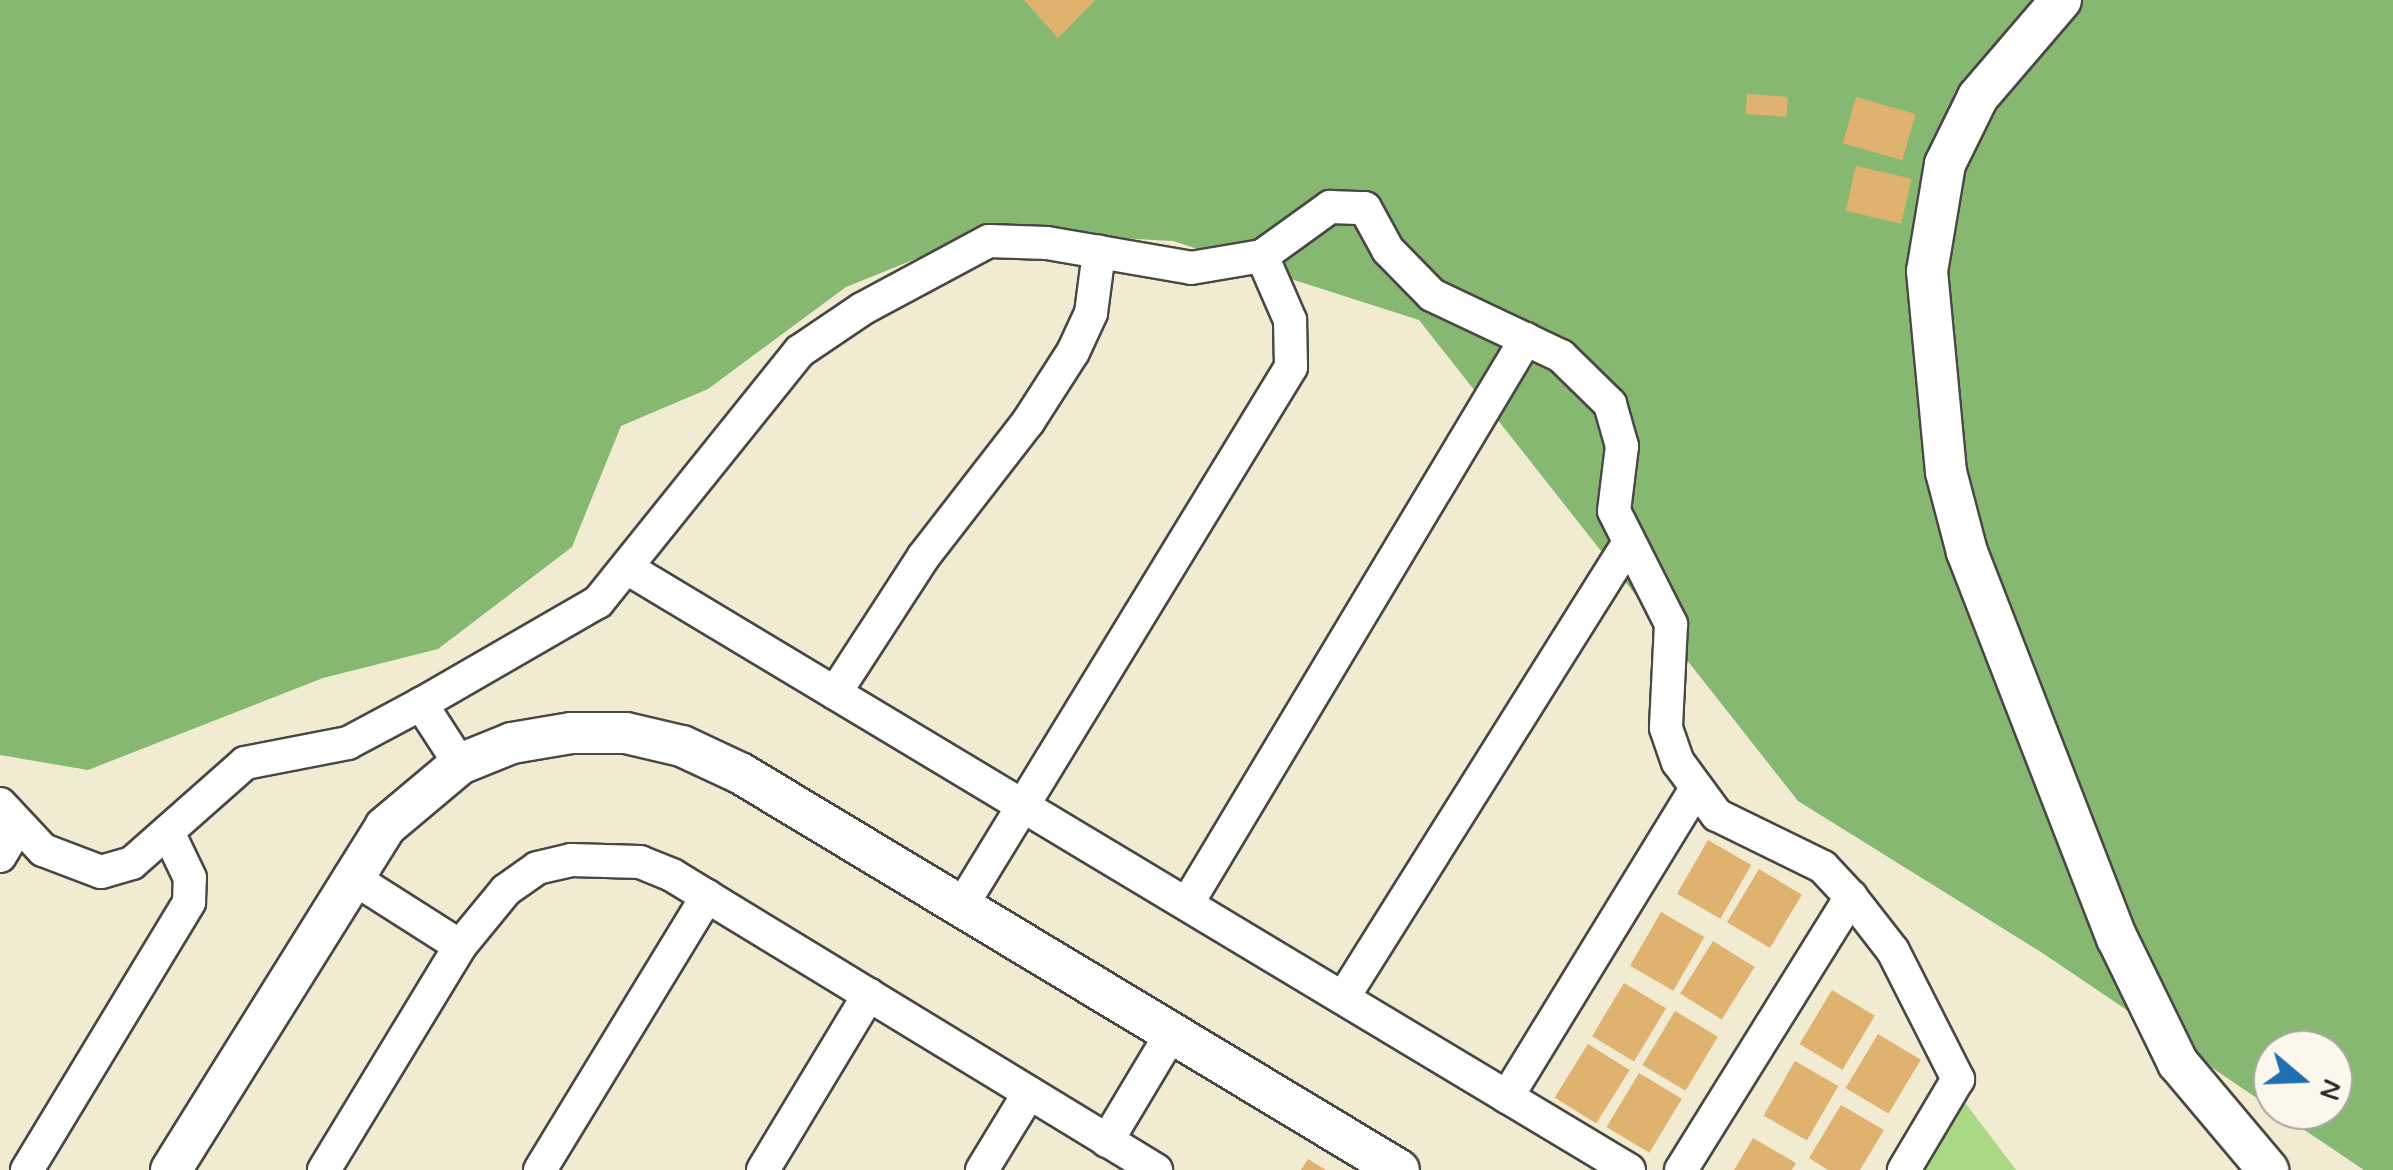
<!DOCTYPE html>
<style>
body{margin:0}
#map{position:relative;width:2393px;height:1170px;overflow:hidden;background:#f1ebd2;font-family:Mynerve,sans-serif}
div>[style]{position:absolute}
.green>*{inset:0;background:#aad885}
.forest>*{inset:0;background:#87b872}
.building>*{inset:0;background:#e0b270;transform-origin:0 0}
.roads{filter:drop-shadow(2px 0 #494844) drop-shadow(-2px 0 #494844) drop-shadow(0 2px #494844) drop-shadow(0 -2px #494844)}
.minor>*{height:32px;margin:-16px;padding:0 16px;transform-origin:16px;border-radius:16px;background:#fff}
.tertiary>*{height:40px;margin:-20px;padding:0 20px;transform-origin:20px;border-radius:20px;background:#fff}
span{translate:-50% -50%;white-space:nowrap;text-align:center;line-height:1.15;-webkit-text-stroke:10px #fbf7ec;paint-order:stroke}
.north{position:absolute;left:2253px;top:1030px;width:100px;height:100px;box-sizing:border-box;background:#fbf7ec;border:2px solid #a8a59f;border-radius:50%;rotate:109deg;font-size:28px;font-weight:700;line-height:40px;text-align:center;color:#2b2b2b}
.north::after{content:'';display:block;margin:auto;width:35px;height:45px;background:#1f6fb2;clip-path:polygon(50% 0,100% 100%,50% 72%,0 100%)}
</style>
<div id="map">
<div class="green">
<div style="clip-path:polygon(1963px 1100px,2016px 1170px,1921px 1170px)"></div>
</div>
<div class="forest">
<div style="clip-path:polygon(0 0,2393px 0,2393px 1170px,2364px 1170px,2275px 1110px,2333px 1110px,2333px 1050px,2273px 1050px,2273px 1109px,2044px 954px,1798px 801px,1419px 320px,1173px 241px,985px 231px,846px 287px,708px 389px,621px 426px,572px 547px,438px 649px,323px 678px,88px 770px,0 755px)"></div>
</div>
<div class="building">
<div style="clip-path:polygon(1024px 0,1095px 0,1058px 38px)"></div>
<div style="left:1747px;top:94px;width:41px;height:20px;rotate:4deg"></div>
<div style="left:1856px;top:97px;width:62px;height:48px;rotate:16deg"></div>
<div style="left:1856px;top:166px;width:57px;height:46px;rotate:13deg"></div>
<div style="left:1708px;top:840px;width:50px;height:62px;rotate:30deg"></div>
<div style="left:1759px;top:869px;width:50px;height:62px;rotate:31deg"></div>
<div style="left:1661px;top:912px;width:50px;height:62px;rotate:30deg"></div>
<div style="left:1713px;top:941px;width:49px;height:62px;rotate:32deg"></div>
<div style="left:1624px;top:983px;width:49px;height:62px;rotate:31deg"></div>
<div style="left:1832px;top:990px;width:50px;height:63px;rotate:31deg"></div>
<div style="left:1675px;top:1011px;width:50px;height:63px;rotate:31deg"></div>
<div style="left:1878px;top:1034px;width:50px;height:63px;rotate:31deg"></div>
<div style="left:1588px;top:1044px;width:49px;height:63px;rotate:32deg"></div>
<div style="left:1795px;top:1061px;width:50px;height:63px;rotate:30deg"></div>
<div style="left:1639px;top:1073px;width:50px;height:63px;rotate:31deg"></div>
<div style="clip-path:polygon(1841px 1105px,1884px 1130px,1860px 1170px,1828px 1170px,1809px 1158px)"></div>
<div style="clip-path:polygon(1753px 1138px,1796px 1163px,1792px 1170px,1734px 1170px)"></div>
<div style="clip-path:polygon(1308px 1159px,1326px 1170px,1301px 1170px)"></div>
</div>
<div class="roads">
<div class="minor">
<div style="left:627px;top:568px;width:1169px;rotate:31deg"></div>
<div style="left:835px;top:693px;width:163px;rotate:-57deg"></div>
<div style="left:924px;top:556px;width:170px;rotate:-52.2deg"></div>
<div style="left:1028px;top:422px;width:83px;rotate:-57.3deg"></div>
<div style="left:1073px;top:352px;width:43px;rotate:-65.2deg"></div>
<div style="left:1091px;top:313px;width:62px;rotate:-82.5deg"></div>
<div style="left:421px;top:704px;width:72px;rotate:57deg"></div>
<div style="left:0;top:804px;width:63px;rotate:46.9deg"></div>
<div style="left:43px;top:850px;width:62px;rotate:20.8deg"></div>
<div style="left:101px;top:872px;width:32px;rotate:-16deg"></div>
<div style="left:132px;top:863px;width:151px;rotate:-41.5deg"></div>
<div style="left:245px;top:763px;width:105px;rotate:-11deg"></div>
<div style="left:348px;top:743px;width:83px;rotate:-28.1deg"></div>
<div style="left:421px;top:704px;width:204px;rotate:-30deg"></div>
<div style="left:598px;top:602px;width:322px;rotate:-51.2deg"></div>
<div style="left:800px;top:351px;width:75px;rotate:-34.1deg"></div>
<div style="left:862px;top:309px;width:144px;rotate:-28.2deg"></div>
<div style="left:989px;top:241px;width:58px;rotate:2deg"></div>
<div style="left:1047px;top:243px;width:146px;rotate:9.8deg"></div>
<div style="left:1191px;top:268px;width:72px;rotate:-9.6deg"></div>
<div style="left:1262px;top:256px;width:84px;rotate:-35.8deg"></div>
<div style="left:1330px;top:207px;width:35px;rotate:2deg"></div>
<div style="left:1365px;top:208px;width:48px;rotate:61.3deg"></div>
<div style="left:1388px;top:250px;width:63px;rotate:45.6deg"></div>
<div style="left:1432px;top:295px;width:143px;rotate:25.3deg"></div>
<div style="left:1561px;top:356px;width:69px;rotate:44.4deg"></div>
<div style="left:1610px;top:404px;width:44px;rotate:74.1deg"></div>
<div style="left:1622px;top:446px;width:65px;rotate:97deg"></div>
<div style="left:1614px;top:511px;width:127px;rotate:63.2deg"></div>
<div style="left:1671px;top:624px;width:104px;rotate:92.8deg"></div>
<div style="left:1666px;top:728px;width:36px;rotate:71deg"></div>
<div style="left:1678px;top:762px;width:66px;rotate:53.7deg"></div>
<div style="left:1717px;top:815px;width:118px;rotate:26.1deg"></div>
<div style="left:1823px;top:867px;width:41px;rotate:47deg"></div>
<div style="left:1851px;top:897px;width:68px;rotate:52.1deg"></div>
<div style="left:1893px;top:951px;width:144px;rotate:63.1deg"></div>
<div style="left:1958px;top:1079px;width:106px;rotate:120.7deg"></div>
<div style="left:0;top:856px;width:35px;rotate:-59deg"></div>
<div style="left:350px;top:876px;width:130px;rotate:32.5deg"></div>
<div style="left:460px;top:946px;width:72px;rotate:-50.6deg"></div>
<div style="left:506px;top:890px;width:38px;rotate:-35deg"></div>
<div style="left:537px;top:868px;width:35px;rotate:-13deg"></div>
<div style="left:571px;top:860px;width:69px;rotate:1.7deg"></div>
<div style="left:640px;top:862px;width:35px;rotate:22deg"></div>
<div style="left:672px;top:875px;width:567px;rotate:31.36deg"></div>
<div style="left:1187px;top:904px;width:659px;rotate:-59.04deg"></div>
<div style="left:961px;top:907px;width:633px;rotate:-58.57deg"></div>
<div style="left:1291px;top:367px;width:47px;rotate:-91.2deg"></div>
<div style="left:1290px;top:320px;width:70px;rotate:-113.6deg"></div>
<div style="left:1343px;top:998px;width:532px;rotate:-57.89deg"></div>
<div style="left:1507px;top:1097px;width:361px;rotate:-58.5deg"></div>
<div style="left:1107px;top:1141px;width:125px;rotate:-59.1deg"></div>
<div style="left:27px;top:1170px;width:313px;rotate:-58.8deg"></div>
<div style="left:189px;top:902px;width:24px;rotate:-88deg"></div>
<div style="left:190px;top:878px;width:51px;rotate:-115.6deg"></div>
<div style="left:324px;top:1170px;width:262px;rotate:-58.7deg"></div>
<div style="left:540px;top:1170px;width:321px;rotate:-58.6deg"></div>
<div style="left:763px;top:1170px;width:205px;rotate:-58.9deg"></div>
<div style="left:982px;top:1170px;width:90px;rotate:-58.6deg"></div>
<div style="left:1681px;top:1170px;width:322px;rotate:-58.1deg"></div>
</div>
<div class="tertiary">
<div style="left:2061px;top:0;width:128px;rotate:130.6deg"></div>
<div style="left:1978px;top:97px;width:75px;rotate:116.2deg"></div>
<div style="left:1945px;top:164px;width:109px;rotate:99.5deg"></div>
<div style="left:1927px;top:271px;width:202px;rotate:84.6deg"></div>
<div style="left:1946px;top:472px;width:83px;rotate:75.3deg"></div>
<div style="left:1967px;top:552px;width:414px;rotate:68.8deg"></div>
<div style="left:2117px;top:938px;width:139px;rotate:64deg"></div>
<div style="left:2178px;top:1063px;width:140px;rotate:49.9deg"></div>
<div style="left:171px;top:1170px;width:404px;rotate:-58deg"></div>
<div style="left:385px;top:827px;width:98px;rotate:-40deg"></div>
<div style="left:460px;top:764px;width:56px;rotate:-22deg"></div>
<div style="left:512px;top:743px;width:60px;rotate:-9.6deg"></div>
<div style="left:571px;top:733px;width:55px"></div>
<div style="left:626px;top:733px;width:57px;rotate:13.1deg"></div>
<div style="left:682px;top:746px;width:64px;rotate:25deg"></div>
<div style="left:740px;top:773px;width:769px;rotate:31.07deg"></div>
</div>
</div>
<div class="north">N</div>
</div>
